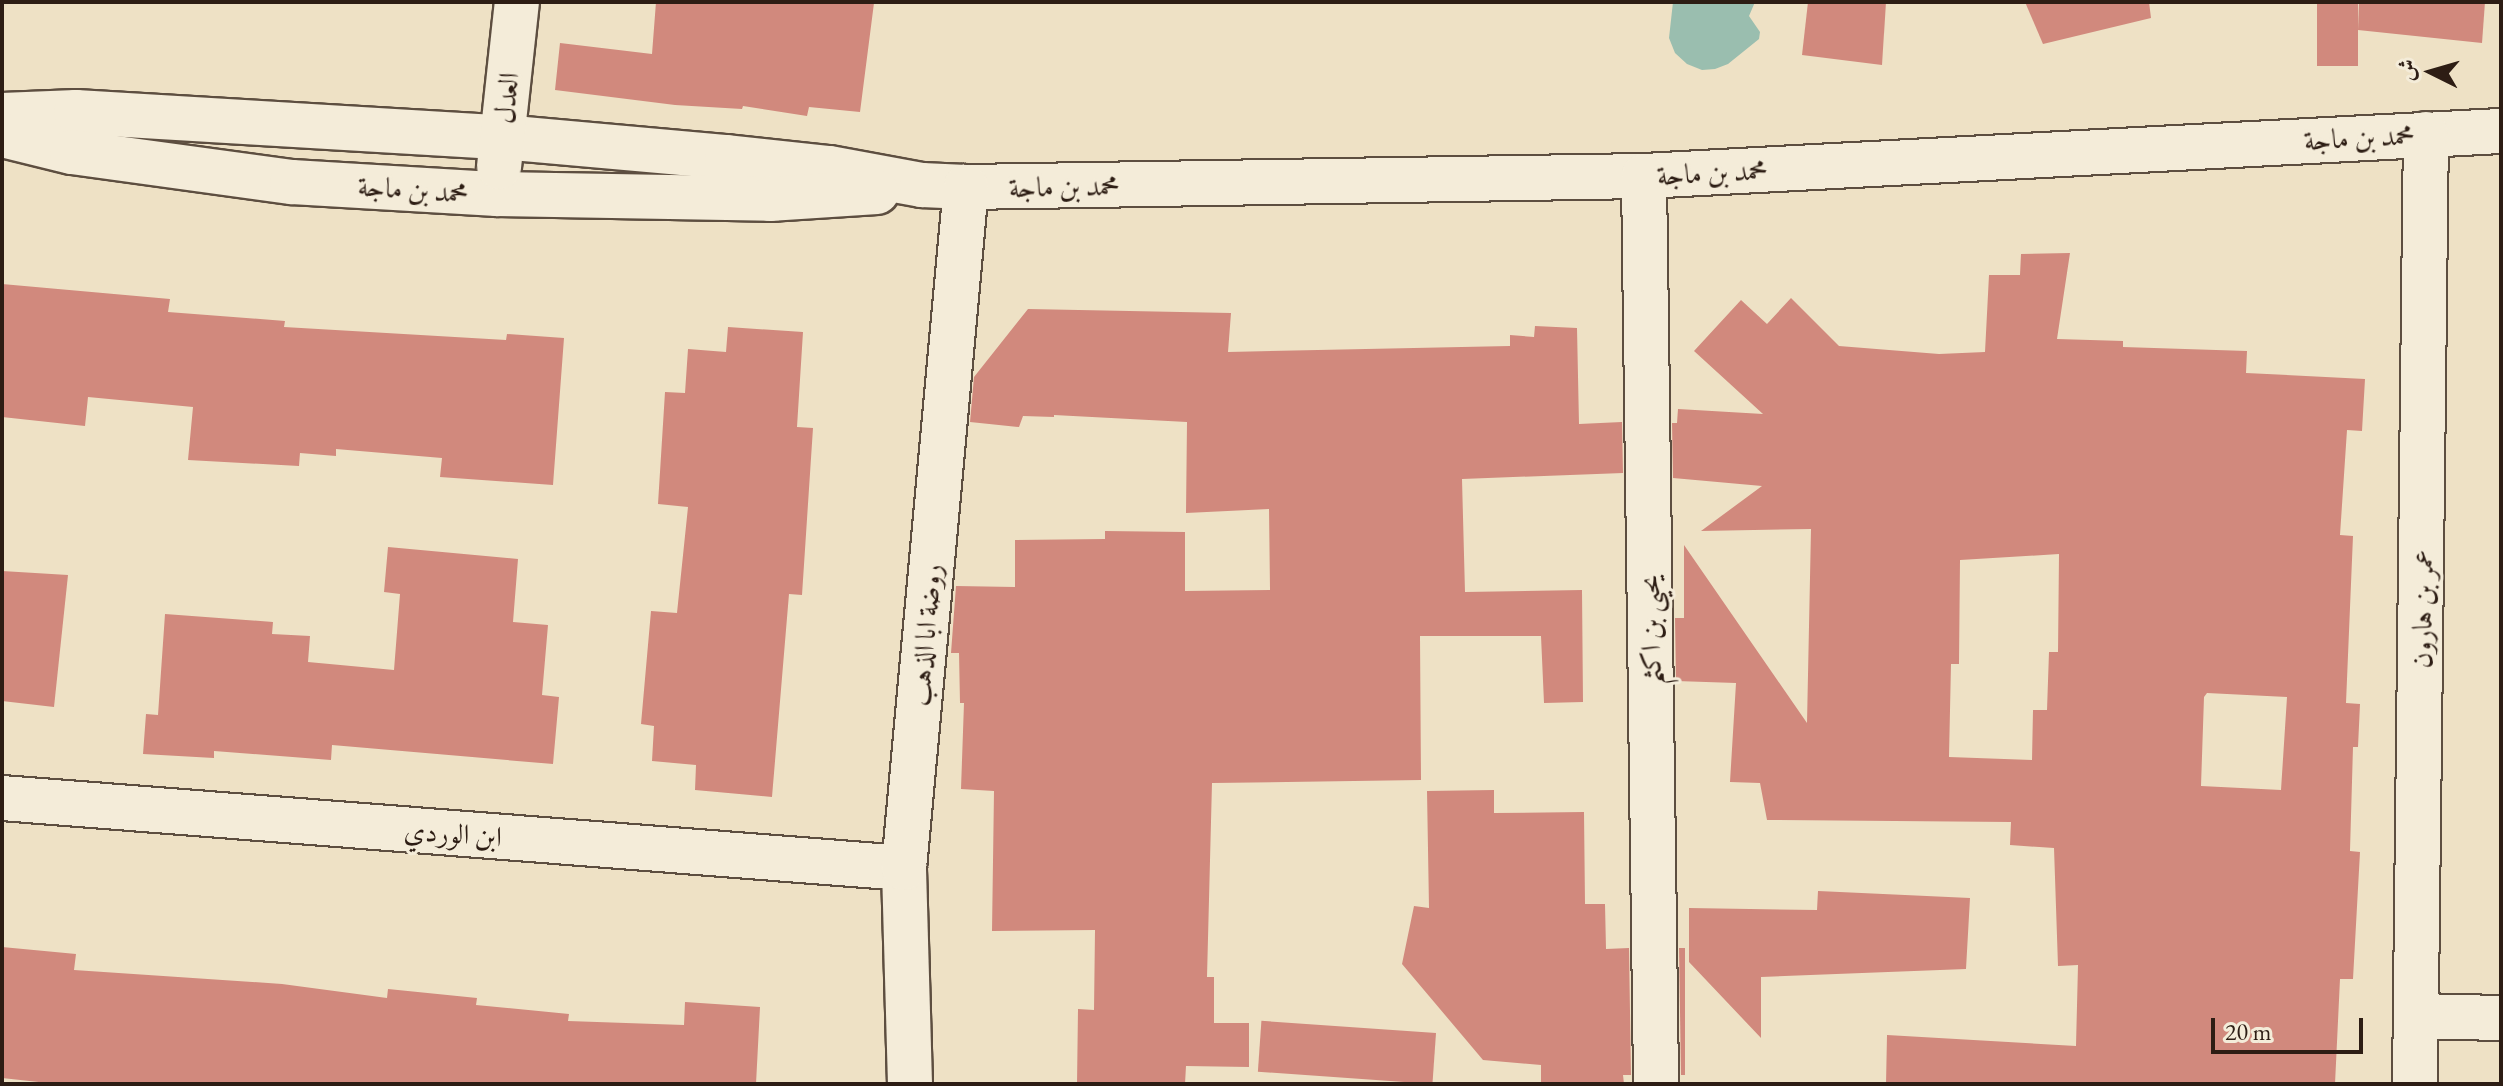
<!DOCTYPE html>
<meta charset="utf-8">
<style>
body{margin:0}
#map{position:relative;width:2503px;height:1086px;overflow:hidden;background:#eee1c5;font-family:"EB Garamond",Amiri,serif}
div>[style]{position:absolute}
.water>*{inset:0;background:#9abeaf}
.building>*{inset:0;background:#d1897d;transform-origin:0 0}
.roads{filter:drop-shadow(2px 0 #5d4e40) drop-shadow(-2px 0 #5d4e40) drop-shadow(0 2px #5d4e40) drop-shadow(0 -2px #5d4e40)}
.minor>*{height:44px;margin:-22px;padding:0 22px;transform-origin:22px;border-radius:22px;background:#f4ecd9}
span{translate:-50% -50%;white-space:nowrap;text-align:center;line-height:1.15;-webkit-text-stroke:6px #f4ecd9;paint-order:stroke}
.street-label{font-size:28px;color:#2d1d14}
.frame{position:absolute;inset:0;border:4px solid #2d1d14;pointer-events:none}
.north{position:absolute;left:2391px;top:32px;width:80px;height:80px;-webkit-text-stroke:6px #f4ecd9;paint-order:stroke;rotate:275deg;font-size:22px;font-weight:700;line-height:32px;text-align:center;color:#2d1d14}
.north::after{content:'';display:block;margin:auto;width:28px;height:36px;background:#2d1d14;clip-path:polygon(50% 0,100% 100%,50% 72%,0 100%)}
.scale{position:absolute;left:2211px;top:1018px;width:152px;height:36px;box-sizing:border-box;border:4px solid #2d1d14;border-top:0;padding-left:10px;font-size:24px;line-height:28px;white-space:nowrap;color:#2d1d14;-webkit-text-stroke:6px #f4ecd9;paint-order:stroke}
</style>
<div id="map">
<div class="water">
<div style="clip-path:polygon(1673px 2px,1755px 2px,1749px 16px,1760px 32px,1759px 39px,1728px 64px,1715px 69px,1702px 70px,1687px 64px,1675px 53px,1669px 38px)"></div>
</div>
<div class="building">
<div style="clip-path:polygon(656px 2px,874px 3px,860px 112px,809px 107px,807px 116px,743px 106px,742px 109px,675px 105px,555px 90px,560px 43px,652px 54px)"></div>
<div style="clip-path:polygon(1808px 2px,1886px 2px,1882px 65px,1802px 55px)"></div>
<div style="clip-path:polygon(2025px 2px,2149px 2px,2151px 18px,2043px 44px)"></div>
<div style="left:2317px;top:2px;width:41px;height:64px"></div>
<div style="clip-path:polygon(2359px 2px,2485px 2px,2482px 43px,2358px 30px)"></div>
<div style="clip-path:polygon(evenodd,2070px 253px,2057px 339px,2123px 341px,2123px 347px,2247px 351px,2246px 373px,2365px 379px,2362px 431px,2347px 430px,2340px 535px,2353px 536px,2346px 703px,2360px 704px,2358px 747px,2353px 747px,2350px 851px,2360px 852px,2353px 979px,2340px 979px,2335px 1084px,1886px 1084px,1887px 1035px,2076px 1046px,2078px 965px,2058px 966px,2054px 848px,2010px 845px,2011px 822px,1767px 820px,1760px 783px,1730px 782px,1736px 683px,1676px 681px,1675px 618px,1684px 618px,1684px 545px,1807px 723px,1811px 529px,1701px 531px,1762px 486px,1673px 478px,1672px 423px,1677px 423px,1678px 409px,1763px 414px,1694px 351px,1741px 300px,1767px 324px,1791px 298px,1839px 346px,1939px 354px,1985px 352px,1989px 275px,2020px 275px,2021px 254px,2070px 253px,2059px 554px,2058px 652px,2049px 652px,2047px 710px,2033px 710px,2032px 760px,1949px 757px,1951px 664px,1959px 664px,1960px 560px,2059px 554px,2070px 253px,2207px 693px,2287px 697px,2281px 790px,2201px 786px,2204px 697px,2207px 693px)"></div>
<div style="clip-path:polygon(2px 284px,170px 299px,168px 312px,285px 321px,284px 327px,506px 340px,507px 334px,564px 338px,553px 485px,440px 477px,442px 458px,336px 449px,336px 456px,300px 453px,299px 466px,188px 460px,193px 407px,88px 397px,85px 426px,2px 417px)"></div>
<div style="clip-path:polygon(1028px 309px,1231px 313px,1228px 352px,1510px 346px,1510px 335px,1534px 337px,1535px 326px,1577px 328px,1579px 424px,1622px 422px,1623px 473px,1462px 479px,1465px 592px,1582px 590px,1583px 702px,1544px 703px,1541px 636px,1420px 636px,1421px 780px,1212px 783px,1207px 977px,1214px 977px,1214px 1023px,1249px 1023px,1249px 1067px,1186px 1066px,1185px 1084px,1077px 1084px,1078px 1009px,1094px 1010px,1095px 930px,992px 931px,994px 791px,961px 789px,964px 703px,960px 703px,959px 653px,951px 653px,956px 586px,1015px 587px,1015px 540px,1105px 539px,1105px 531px,1185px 532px,1185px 591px,1270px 590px,1269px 509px,1186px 513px,1187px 422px,1054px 415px,1054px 417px,1023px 416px,1019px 427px,970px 422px,974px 377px)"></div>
<div style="clip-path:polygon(728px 327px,803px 332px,797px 427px,813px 428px,802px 595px,789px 594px,772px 797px,695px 790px,696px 765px,652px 761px,654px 726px,641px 724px,651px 611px,677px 613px,688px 507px,658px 504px,665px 392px,685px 393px,688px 349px,726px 352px)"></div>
<div style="clip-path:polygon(388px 547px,518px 559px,513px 622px,548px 625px,542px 695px,559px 697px,553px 764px,332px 745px,331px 760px,214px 751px,214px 758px,143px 754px,146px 714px,158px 715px,165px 614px,273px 622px,272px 634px,310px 636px,308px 662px,394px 670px,400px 594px,384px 592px)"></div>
<div style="clip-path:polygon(2px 571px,68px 575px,54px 707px,2px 701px)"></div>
<div style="clip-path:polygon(1494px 790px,1494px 813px,1584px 812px,1585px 904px,1605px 904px,1606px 949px,1629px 948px,1631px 1075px,1623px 1075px,1624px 1084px,1541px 1084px,1541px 1065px,1483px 1060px,1402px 964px,1414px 906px,1429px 908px,1427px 791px)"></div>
<div style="clip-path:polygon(1818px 891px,1970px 898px,1966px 969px,1761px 977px,1761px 1038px,1689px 962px,1689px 908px,1817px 910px)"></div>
<div style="clip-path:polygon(2px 947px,76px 954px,74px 970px,282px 984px,387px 998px,388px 989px,477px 998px,476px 1005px,569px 1014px,568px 1021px,684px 1025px,685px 1002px,760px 1007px,756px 1084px,57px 1084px,2px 1078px)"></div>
<div style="clip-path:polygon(1679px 948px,1685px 948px,1685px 1075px,1681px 1075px)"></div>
<div style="left:1436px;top:1033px;width:51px;height:175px;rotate:94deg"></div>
</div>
<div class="roads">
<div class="minor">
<div style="left:2px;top:115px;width:74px;rotate:-2.3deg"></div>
<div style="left:76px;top:112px;width:427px;rotate:3.4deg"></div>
<div style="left:502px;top:137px;width:226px;rotate:5.1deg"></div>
<div style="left:727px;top:157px;width:103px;rotate:6.2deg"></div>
<div style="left:829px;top:168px;width:95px;rotate:10.4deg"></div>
<div style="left:922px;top:185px;width:44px;rotate:2.6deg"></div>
<div style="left:966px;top:187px;width:678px;rotate:-0.93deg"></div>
<div style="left:1644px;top:176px;width:858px;rotate:-3.01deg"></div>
<div style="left:2px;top:135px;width:72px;rotate:13.7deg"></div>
<div style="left:72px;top:152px;width:222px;rotate:7.8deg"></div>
<div style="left:292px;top:182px;width:205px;rotate:3.4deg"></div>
<div style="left:497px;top:194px;width:273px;rotate:1deg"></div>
<div style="left:770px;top:199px;width:107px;rotate:-3.7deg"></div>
<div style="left:499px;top:167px;width:166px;rotate:-83.8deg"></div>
<div style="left:1644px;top:176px;width:908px;rotate:89.24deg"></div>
<div style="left:2px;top:798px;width:905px;rotate:4.44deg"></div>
<div style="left:2418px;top:1016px;width:83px;rotate:1.4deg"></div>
<div style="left:910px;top:1084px;width:216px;rotate:-91.6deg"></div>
<div style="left:904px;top:868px;width:684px;rotate:-84.8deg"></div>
<div style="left:2415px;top:1084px;width:950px;rotate:-89.34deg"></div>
</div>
</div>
<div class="street-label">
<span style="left:506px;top:98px;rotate:-84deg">العدل</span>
<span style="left:2359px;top:137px;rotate:-3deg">محمد بن ماجة</span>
<span style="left:1712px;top:172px;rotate:-3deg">محمد بن ماجة</span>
<span style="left:1064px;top:186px;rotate:-1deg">محمد بن ماجة</span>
<span style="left:413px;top:189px;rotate:4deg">محمد بن ماجة</span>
<span style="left:2422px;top:609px;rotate:-89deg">عمر بن هارون</span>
<span style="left:1650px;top:630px;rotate:-91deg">يحيى بن اكثم</span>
<span style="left:925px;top:635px;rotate:-85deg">روضة ابا الذهب</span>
<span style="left:453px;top:833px;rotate:4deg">ابن الوردي</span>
</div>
<div class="frame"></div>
<div class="north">ش</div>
<div class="scale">20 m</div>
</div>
